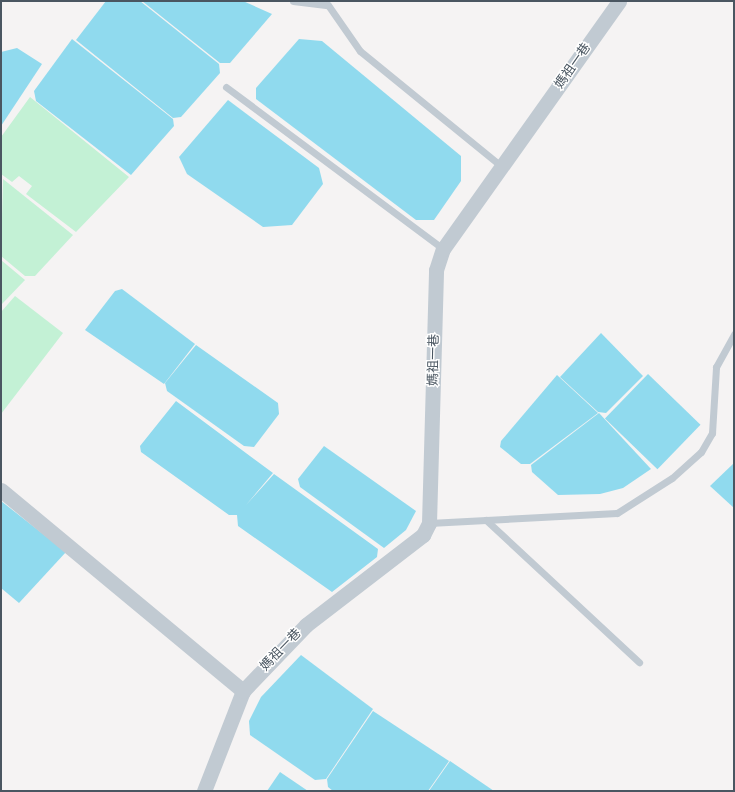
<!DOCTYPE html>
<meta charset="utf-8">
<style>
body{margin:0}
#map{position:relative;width:735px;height:792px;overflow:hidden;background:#f5f3f3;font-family:"Sofia Sans Condensed","Noto Sans TC",sans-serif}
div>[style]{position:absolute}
.green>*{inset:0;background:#c3f1d5}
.water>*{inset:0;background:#90daee;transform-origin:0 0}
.service>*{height:7px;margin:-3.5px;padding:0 3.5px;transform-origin:3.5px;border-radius:3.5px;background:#c1cad2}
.minor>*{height:15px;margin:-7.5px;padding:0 7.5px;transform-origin:7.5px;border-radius:7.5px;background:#c1cad2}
span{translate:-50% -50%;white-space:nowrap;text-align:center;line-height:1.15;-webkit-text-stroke:3px #fff;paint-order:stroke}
.street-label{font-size:13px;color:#4a5661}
.frame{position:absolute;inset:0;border:2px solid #4a5661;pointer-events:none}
</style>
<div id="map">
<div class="green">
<div style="clip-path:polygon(30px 97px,129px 177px,76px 232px,26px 194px,32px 186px,19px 176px,12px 182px,1px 174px,1px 137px)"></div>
<div style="clip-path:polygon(3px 179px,73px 235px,35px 276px,25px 276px,1px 256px)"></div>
<div style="clip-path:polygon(1px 260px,25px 280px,1px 305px)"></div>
<div style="clip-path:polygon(15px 296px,63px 333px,1px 414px,1px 312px)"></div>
</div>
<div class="water">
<div style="clip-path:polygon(106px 1px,140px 1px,219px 64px,220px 73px,181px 117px,173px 118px,76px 40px)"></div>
<div style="clip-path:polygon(142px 1px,243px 1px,272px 14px,230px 63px,220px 63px)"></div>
<div style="clip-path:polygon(72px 39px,173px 119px,174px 126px,131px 175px,36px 101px,34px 91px)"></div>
<div style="clip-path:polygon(299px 39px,322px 41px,461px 156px,461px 181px,434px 220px,416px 220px,256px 99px,256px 88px)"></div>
<div style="clip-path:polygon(17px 48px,42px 64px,1px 126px,1px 52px)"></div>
<div style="clip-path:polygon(228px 100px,319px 168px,323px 184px,292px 225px,263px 227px,187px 174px,179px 157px)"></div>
<div style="clip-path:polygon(122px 289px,195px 344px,164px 384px,85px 330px,115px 291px)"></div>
<div style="clip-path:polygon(601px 333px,643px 376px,606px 413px,598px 412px,560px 377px)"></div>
<div style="clip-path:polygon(196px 345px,278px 403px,279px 414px,254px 447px,244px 446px,167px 391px,165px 383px)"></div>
<div style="left:648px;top:374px;width:73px;height:62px;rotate:44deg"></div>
<div style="clip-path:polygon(557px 375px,598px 413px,530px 464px,521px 464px,500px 447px,501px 441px)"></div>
<div style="clip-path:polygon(176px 401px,273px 473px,246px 505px,274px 474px,378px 549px,377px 557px,332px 592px,238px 526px,237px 515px,229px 515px,141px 452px,140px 446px)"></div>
<div style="clip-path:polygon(599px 413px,651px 469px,623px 488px,600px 494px,558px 495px,532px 472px,531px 465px)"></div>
<div style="clip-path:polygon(324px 446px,416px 511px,406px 530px,384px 548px,300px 487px,298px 479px)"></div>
<div style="clip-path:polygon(734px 463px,734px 508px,710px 486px)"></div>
<div style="clip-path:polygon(1px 501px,66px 552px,19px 603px,1px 588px)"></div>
<div style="clip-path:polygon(301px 655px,373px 709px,326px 779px,315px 780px,250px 735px,249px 721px,261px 697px)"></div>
<div style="clip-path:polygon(373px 711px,449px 761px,428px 791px,333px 791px,328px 787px,327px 779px)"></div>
<div style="clip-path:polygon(450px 761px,494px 791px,429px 791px)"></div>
<div style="clip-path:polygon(280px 772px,308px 791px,267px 791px)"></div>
</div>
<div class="service">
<div style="left:293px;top:1px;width:35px;rotate:7deg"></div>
<div style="left:328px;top:5px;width:56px;rotate:55.2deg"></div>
<div style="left:360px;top:51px;width:183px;rotate:39.2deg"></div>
<div style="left:226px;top:87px;width:271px;rotate:36.7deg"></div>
<div style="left:486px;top:520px;width:131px;rotate:-3.1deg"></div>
<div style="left:617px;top:513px;width:65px;rotate:-32.5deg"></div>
<div style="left:672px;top:478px;width:39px;rotate:-42deg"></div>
<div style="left:701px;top:452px;width:22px;rotate:-60deg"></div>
<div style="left:712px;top:433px;width:66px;rotate:-86.5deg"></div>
<div style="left:716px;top:367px;width:38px;rotate:-61deg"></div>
<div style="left:429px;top:523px;width:57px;rotate:-3deg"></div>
<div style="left:486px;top:520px;width:209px;rotate:42.9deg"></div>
</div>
<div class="minor">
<div style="left:1px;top:490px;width:315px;rotate:39.7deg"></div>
<div style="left:204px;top:791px;width:107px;rotate:-68.7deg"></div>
<div style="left:243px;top:691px;width:91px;rotate:-46.3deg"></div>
<div style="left:306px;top:625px;width:148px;rotate:-37.6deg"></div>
<div style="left:423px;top:535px;width:13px;rotate:-63deg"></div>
<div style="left:429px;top:523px;width:253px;rotate:-88.4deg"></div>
<div style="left:436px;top:270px;width:22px;rotate:-72deg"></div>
<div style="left:443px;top:249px;width:304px;rotate:-54.6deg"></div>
</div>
<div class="street-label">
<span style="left:573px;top:66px;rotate:-55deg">媽祖一巷</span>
<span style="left:434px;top:360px;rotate:-89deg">媽祖一巷</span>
<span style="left:281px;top:650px;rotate:-46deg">媽祖一巷</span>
</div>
<div class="frame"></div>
</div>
